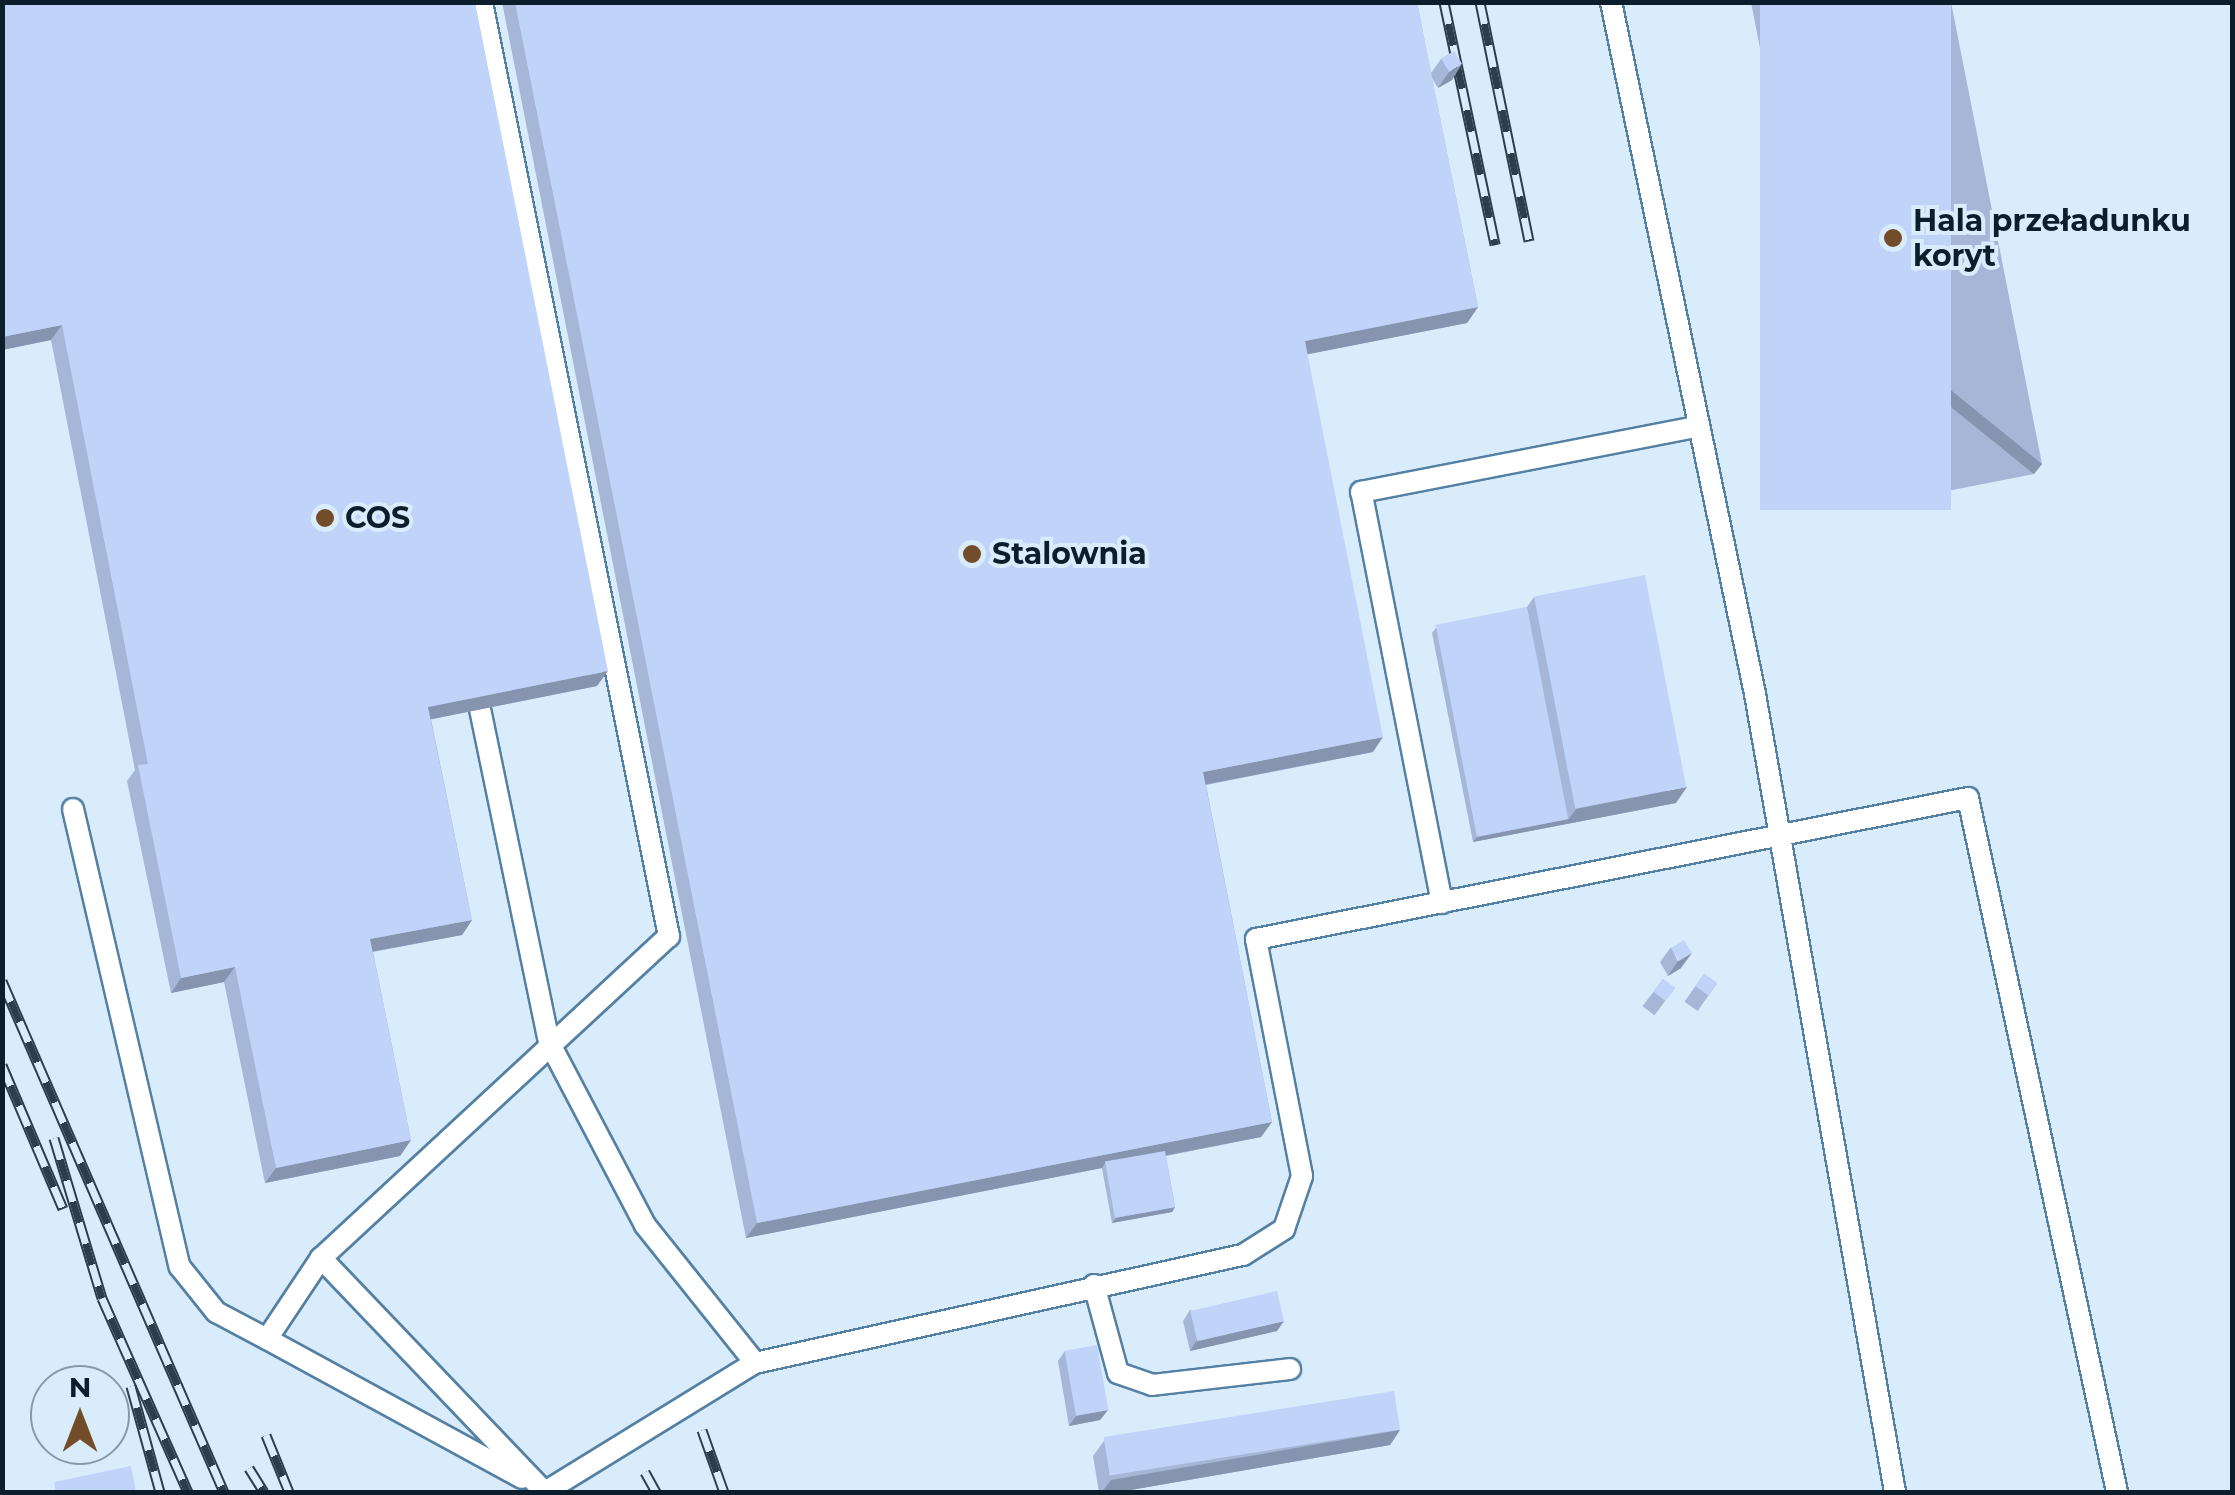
<!DOCTYPE html>
<meta charset="utf-8">
<style>
body{margin:0}
#map{position:relative;width:2235px;height:1495px;overflow:hidden;background:#d9ecfb;font-family:Montserrat,sans-serif}
div>[style]{position:absolute}
.roads{filter:drop-shadow(2px 0 #5480a3) drop-shadow(-2px 0 #5480a3) drop-shadow(0 2px #5480a3) drop-shadow(0 -2px #5480a3)}
.lane>*{height:20px;margin:-10px;padding:0 10px;transform-origin:10px;border-radius:10px;background:#fff}
.rail>*{height:11px;margin-top:-5.5px;transform-origin:0;background:repeating-linear-gradient(90deg,#d9ecfb 0 22px,#2c3e4c 0 44px);box-sizing:border-box;border-block:2px solid #2c3e4c}
.wall>*{inset:0;background:#a5b6d7;transform-origin:0 0}
.shaded-wall>*{inset:0;background:#8694af;transform-origin:0 0}
.building>*{inset:0;background:#c0d4fa;transform-origin:0 0}
.dots>*{width:28px;height:28px;translate:-50% -50%;box-sizing:border-box;border:5px solid #d9ecfb;border-radius:50%}
span{translate:-50% -50%;white-space:nowrap;text-align:center;line-height:1.15;-webkit-text-stroke:8px #d9ecfb;paint-order:stroke}
.poi-label{font-size:30px;color:#0c1e2c;font-weight:700}
.left{translate:0 -50%;text-align:left}
.frame{position:absolute;inset:0;border:5px solid #0c1e2c;pointer-events:none}
.north{position:absolute;left:30px;top:1365px;width:100px;height:100px;box-sizing:border-box;background:#d9ecfb;border:2px solid #879aa8;border-radius:50%;rotate:0deg;font-size:28px;font-weight:700;line-height:40px;text-align:center;color:#0c1e2c}
.north::after{content:'';display:block;margin:auto;width:35px;height:45px;background:#734d29;clip-path:polygon(50% 0,100% 100%,50% 72%,0 100%)}
</style>
<div id="map">
<div class="roads">
<div class="lane">
<div style="left:482px;top:2px;width:953px;rotate:78.68deg"></div>
<div style="left:669px;top:936px;width:474px;rotate:137.2deg"></div>
<div style="left:321px;top:1258px;width:320px;rotate:46.3deg"></div>
<div style="left:1611px;top:2px;width:707px;rotate:78.24deg"></div>
<div style="left:1755px;top:694px;width:810px;rotate:80.05deg"></div>
<div style="left:480px;top:709px;width:340px;rotate:78.3deg"></div>
<div style="left:549px;top:1042px;width:207px;rotate:62.3deg"></div>
<div style="left:645px;top:1225px;width:176px;rotate:51.4deg"></div>
<div style="left:73px;top:809px;width:470px;rotate:76.9deg"></div>
<div style="left:180px;top:1267px;width:58px;rotate:51.3deg"></div>
<div style="left:216px;top:1312px;width:58px;rotate:27.9deg"></div>
<div style="left:1442px;top:903px;width:419px;rotate:-101.1deg"></div>
<div style="left:1361px;top:492px;width:344px;rotate:-11deg"></div>
<div style="left:321px;top:1258px;width:97px;rotate:123.7deg"></div>
<div style="left:267px;top:1339px;width:290px;rotate:28.6deg"></div>
<div style="left:1094px;top:1285px;width:91px;rotate:74.7deg"></div>
<div style="left:1118px;top:1373px;width:36px;rotate:19deg"></div>
<div style="left:1152px;top:1385px;width:139px;rotate:-6.6deg"></div>
<div style="left:545px;top:1492px;width:246px;rotate:-31.6deg"></div>
<div style="left:755px;top:1363px;width:500px;rotate:-12.5deg"></div>
<div style="left:1243px;top:1255px;width:49px;rotate:-32.4deg"></div>
<div style="left:1284px;top:1229px;width:56px;rotate:-71.2deg"></div>
<div style="left:1302px;top:1176px;width:241px;rotate:-101deg"></div>
<div style="left:1256px;top:939px;width:726px;rotate:-11.2deg"></div>
<div style="left:1968px;top:798px;width:710px;rotate:77.88deg"></div>
</div>
</div>
<div class="rail">
<div style="left:1444px;top:2px;width:248px;rotate:78.1deg"></div>
<div style="left:1480px;top:2px;width:244px;rotate:78.4deg"></div>
<div style="left:2px;top:981px;width:557px;rotate:66.52deg"></div>
<div style="left:2px;top:1065px;width:156px;rotate:67deg"></div>
<div style="left:54px;top:1138px;width:167px;rotate:73.3deg"></div>
<div style="left:102px;top:1298px;width:212px;rotate:66.1deg"></div>
<div style="left:131px;top:1386px;width:110px;rotate:74.7deg"></div>
<div style="left:702px;top:1430px;width:66px;rotate:70.5deg"></div>
<div style="left:266px;top:1435px;width:61px;rotate:68deg"></div>
<div style="left:249px;top:1468px;width:28px;rotate:58deg"></div>
<div style="left:645px;top:1472px;width:23px;rotate:61deg"></div>
</div>
<div class="wall">
<div style="clip-path:polygon(2px 2px,597px 686px,431px 719px,472px 920px,462px 935px,373px 952px,411px 1140px,400px 1156px,265px 1183px,224px 982px,171px 993px,127px 781px,135px 770px,51px 340px,2px 350px)"></div>
<div style="clip-path:polygon(502px 2px,1417px 2px,1431px 73px,1441px 59px,1454px 51px,1452px 80px,1438px 88px,1432px 78px,1478px 307px,1467px 323px,1307px 354px,1373px 752px,1206px 785px,1272px 1122px,1261px 1137px,1166px 1156px,1175px 1207px,1172px 1212px,1112px 1223px,1102px 1168px,746px 1238px)"></div>
<div style="clip-path:polygon(1751px 2px,1951px 2px,2042px 464px,2034px 474px,1850px 510px)"></div>
<div style="clip-path:polygon(1534px 597px,1676px 803px,1473px 842px,1432px 633px,1436px 628px,1527px 607px)"></div>
<div style="clip-path:polygon(1671px 947px,1681px 968px,1668px 976px,1660px 962px)"></div>
<div style="left:1704px;top:974px;width:16px;height:34px;rotate:35deg"></div>
<div style="left:1663px;top:979px;width:15px;height:34px;rotate:37deg"></div>
<div style="clip-path:polygon(1190px 1310px,1277px 1331px,1190px 1351px,1183px 1321px)"></div>
<div style="clip-path:polygon(1065px 1351px,1108px 1410px,1100px 1420px,1069px 1426px,1058px 1361px)"></div>
<div style="clip-path:polygon(1400px 1430px,1390px 1445px,1119px 1492px,1099px 1492px,1093px 1456px,1104px 1441px)"></div>
</div>
<div class="shaded-wall">
<div style="clip-path:polygon(1462px 64px,1452px 80px,1438px 88px,1449px 72px)"></div>
<div style="clip-path:polygon(1478px 307px,1467px 323px,1294px 357px,1305px 341px)"></div>
<div style="clip-path:polygon(62px 325px,51px 340px,2px 350px,2px 337px)"></div>
<div style="left:2042px;top:464px;width:13px;height:187px;rotate:129deg"></div>
<div style="clip-path:polygon(608px 671px,597px 686px,418px 722px,428px 707px)"></div>
<div style="clip-path:polygon(1383px 737px,1373px 752px,1192px 787px,1203px 772px)"></div>
<div style="clip-path:polygon(1687px 787px,1676px 803px,1473px 842px,1477px 837px,1569px 819px,1576px 809px)"></div>
<div style="clip-path:polygon(472px 920px,462px 935px,359px 954px,370px 939px)"></div>
<div style="clip-path:polygon(1692px 953px,1681px 968px,1668px 976px,1678px 961px)"></div>
<div style="clip-path:polygon(235px 967px,224px 982px,171px 993px,181px 978px)"></div>
<div style="clip-path:polygon(1272px 1122px,1261px 1137px,1106px 1167px,1105px 1163px,1102px 1168px,746px 1238px,757px 1223px)"></div>
<div style="clip-path:polygon(411px 1140px,400px 1156px,265px 1183px,276px 1168px)"></div>
<div style="clip-path:polygon(1175px 1207px,1172px 1212px,1112px 1223px,1116px 1218px)"></div>
<div style="clip-path:polygon(1284px 1321px,1277px 1331px,1190px 1351px,1197px 1340px)"></div>
<div style="clip-path:polygon(1108px 1410px,1100px 1420px,1069px 1426px,1076px 1416px)"></div>
<div style="clip-path:polygon(1400px 1430px,1390px 1445px,1119px 1492px,1102px 1492px,1111px 1480px)"></div>
</div>
<div class="building">
<div style="clip-path:polygon(2px 2px,475px 2px,608px 671px,428px 707px,472px 920px,370px 939px,411px 1140px,276px 1168px,235px 967px,181px 978px,138px 765px,148px 764px,62px 325px,2px 337px)"></div>
<div style="clip-path:polygon(515px 2px,1417px 2px,1478px 307px,1305px 341px,1383px 737px,1203px 772px,1272px 1122px,757px 1223px)"></div>
<div style="left:1760px;top:2px;width:191px;height:508px"></div>
<div style="left:1454px;top:51px;width:15px;height:15px;rotate:58deg"></div>
<div style="left:1645px;top:575px;width:216px;height:113px;rotate:79deg"></div>
<div style="left:1527px;top:607px;width:216px;height:93px;rotate:79deg"></div>
<div style="left:1684px;top:940px;width:15px;height:15px;rotate:58deg"></div>
<div style="left:1704px;top:974px;width:16px;height:15px;rotate:35deg"></div>
<div style="left:1663px;top:979px;width:15px;height:16px;rotate:37deg"></div>
<div style="left:1165px;top:1151px;width:57px;height:61px;rotate:80deg"></div>
<div style="left:1277px;top:1291px;width:31px;height:89px;rotate:77deg"></div>
<div style="left:1097px;top:1345px;width:66px;height:33px;rotate:80deg"></div>
<div style="left:1394px;top:1391px;width:39px;height:294px;rotate:81deg"></div>
<div style="clip-path:polygon(131px 1466px,136px 1492px,56px 1492px,54px 1482px)"></div>
</div>
<div class="dots">
<div style="left:1893px;top:238px;background:#734d29"></div>
<div style="left:325px;top:518px;background:#734d29"></div>
<div style="left:972px;top:554px;background:#734d29"></div>
</div>
<div class="poi-label">
<span class="left" style="left:1913px;top:238px">Hala przeładunku<br>koryt</span>
<span class="left" style="left:345px;top:518px">COS</span>
<span class="left" style="left:992px;top:554px">Stalownia</span>
</div>
<div class="frame"></div>
<div class="north">N</div>
</div>
